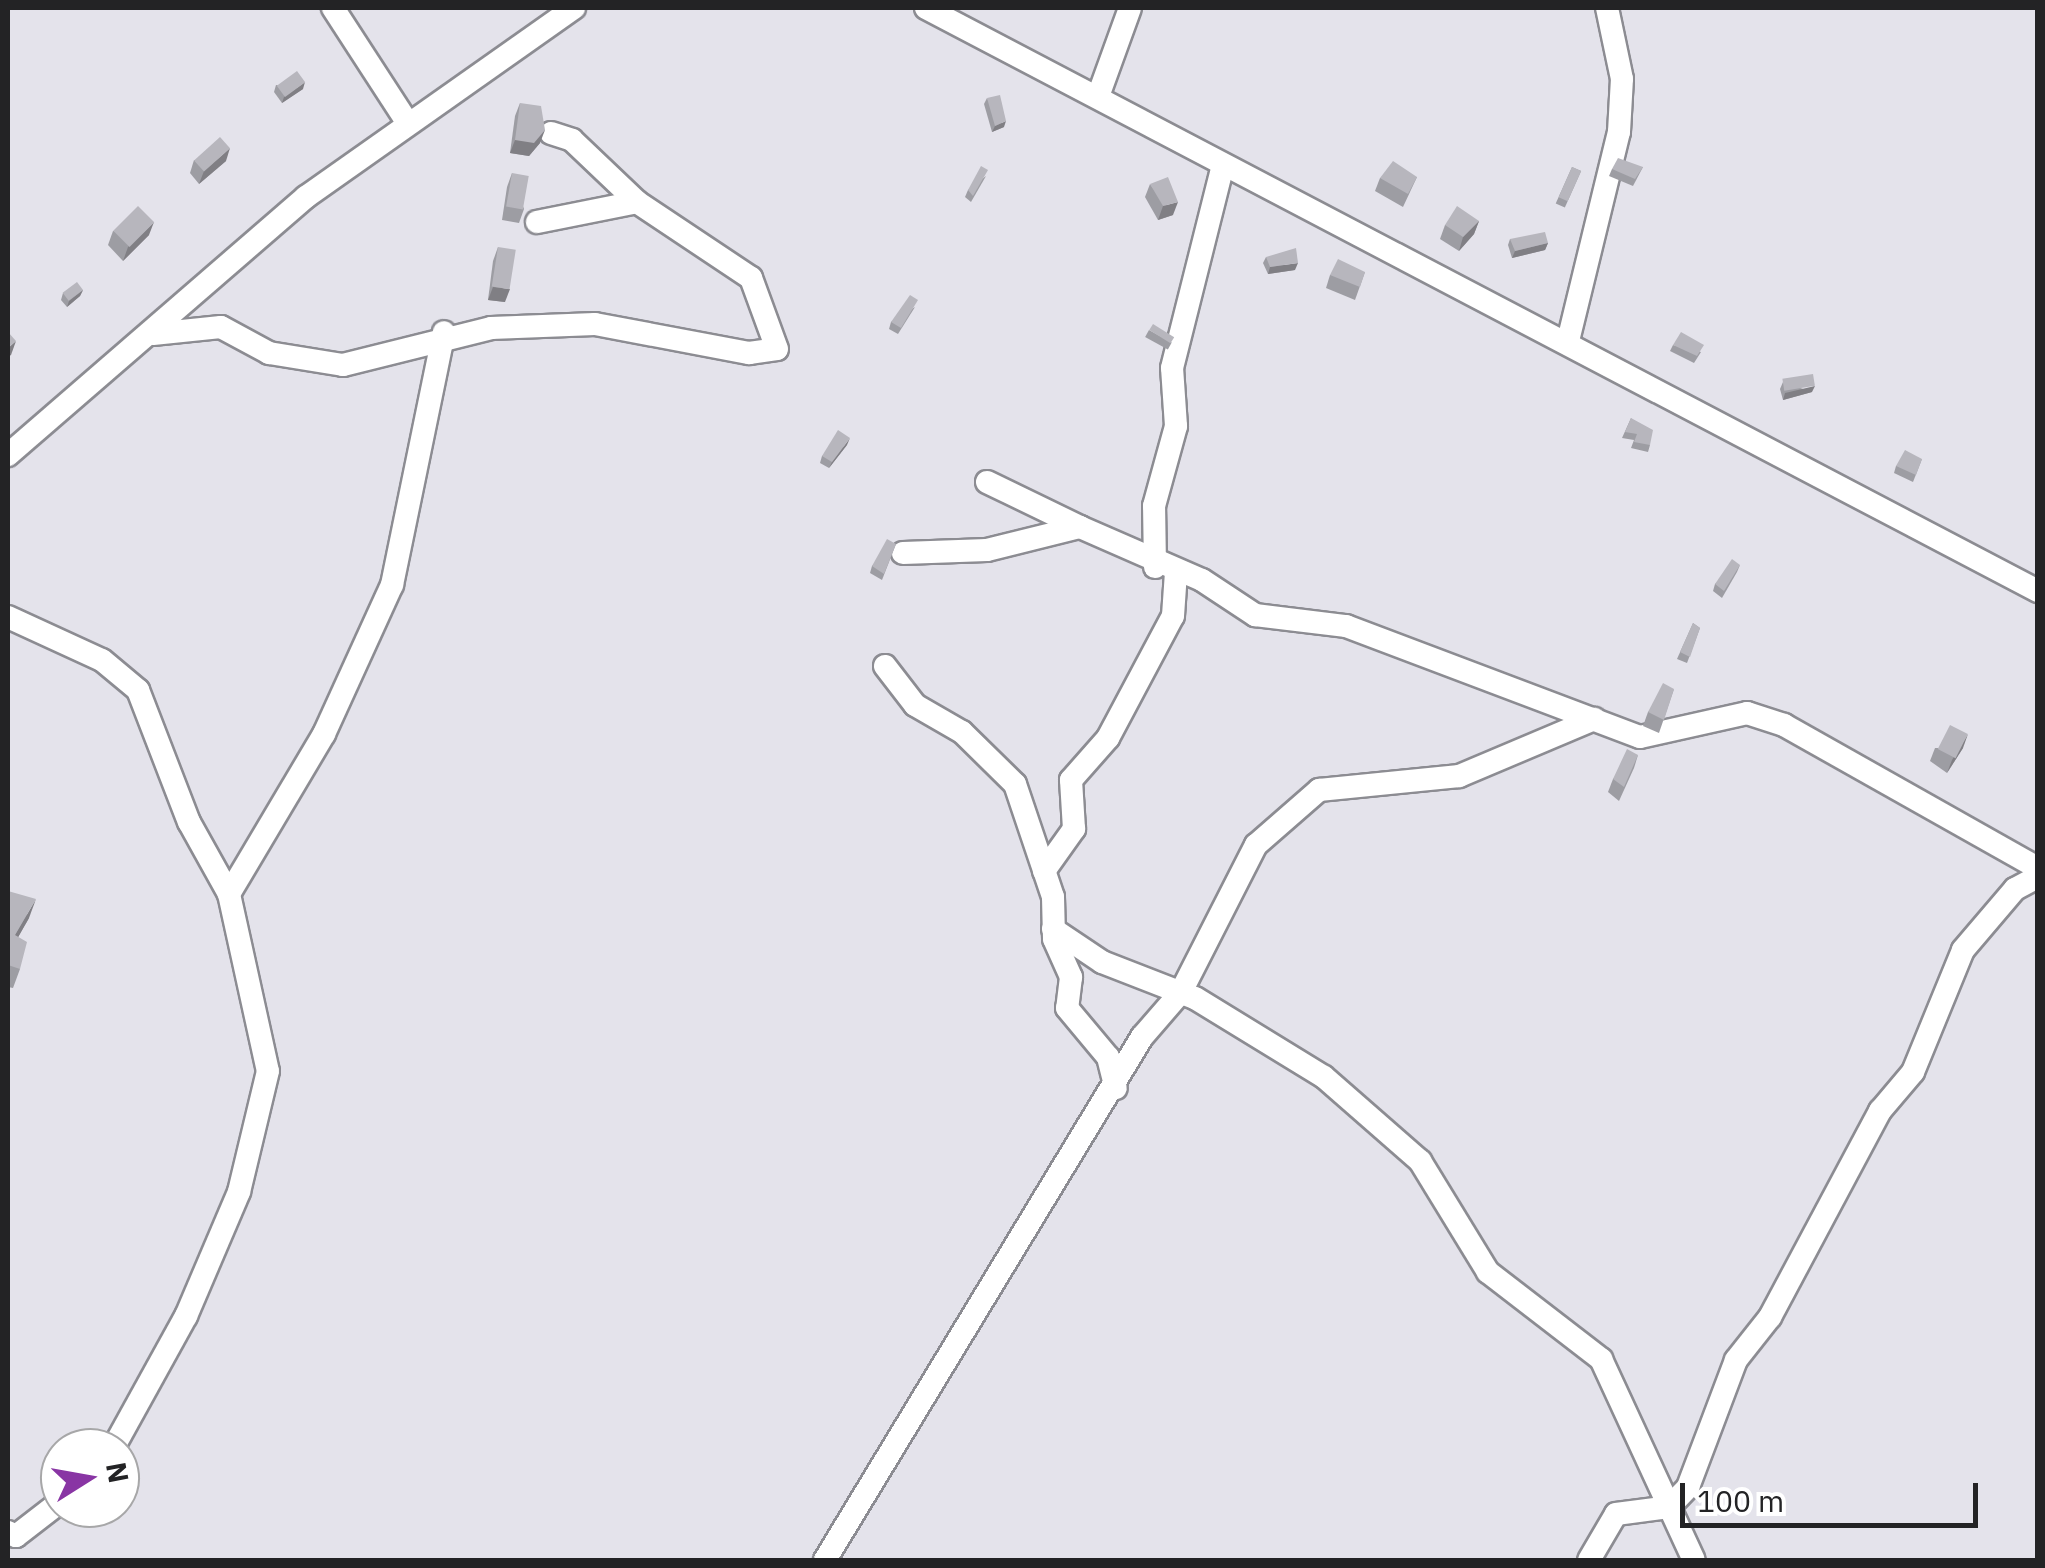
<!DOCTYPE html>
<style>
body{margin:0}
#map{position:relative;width:2045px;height:1568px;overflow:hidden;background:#e4e3eb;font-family:"IBM Plex Sans",sans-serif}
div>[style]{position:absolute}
.roads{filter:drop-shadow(2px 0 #8c8c92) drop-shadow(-2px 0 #8c8c92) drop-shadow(0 2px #8c8c92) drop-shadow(0 -2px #8c8c92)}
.street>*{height:22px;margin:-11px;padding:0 11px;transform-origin:11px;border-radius:11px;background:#fff}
.wall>*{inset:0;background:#9d9da3;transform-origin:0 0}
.shaded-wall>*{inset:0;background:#807f84}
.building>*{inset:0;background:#b7b6bd;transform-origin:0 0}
span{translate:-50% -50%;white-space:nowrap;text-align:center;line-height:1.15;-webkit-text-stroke:8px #fff;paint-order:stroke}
.frame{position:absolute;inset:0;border:10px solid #232325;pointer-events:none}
.north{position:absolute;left:40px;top:1428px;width:100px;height:100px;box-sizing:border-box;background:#fff;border:2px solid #a7a7a8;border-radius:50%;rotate:79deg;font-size:28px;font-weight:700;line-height:40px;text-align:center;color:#232325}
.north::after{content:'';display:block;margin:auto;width:35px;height:45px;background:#8935a4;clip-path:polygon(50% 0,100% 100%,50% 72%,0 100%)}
.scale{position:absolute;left:1680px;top:1483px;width:298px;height:45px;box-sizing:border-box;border:5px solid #232325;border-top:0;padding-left:12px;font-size:30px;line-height:35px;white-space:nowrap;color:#232325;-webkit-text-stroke:8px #fff;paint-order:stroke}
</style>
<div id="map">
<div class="roads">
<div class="street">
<div style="left:333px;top:8px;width:136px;rotate:57deg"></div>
<div style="left:926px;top:8px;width:1256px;rotate:27.67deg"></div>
<div style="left:1100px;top:91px;width:88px;rotate:-70.1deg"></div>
<div style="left:551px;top:133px;width:22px;rotate:18deg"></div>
<div style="left:572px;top:140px;width:90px;rotate:43.6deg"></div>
<div style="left:153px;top:334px;width:68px;rotate:-5.9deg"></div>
<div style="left:221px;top:327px;width:55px;rotate:28.4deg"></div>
<div style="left:269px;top:353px;width:75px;rotate:9.2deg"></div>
<div style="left:343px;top:365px;width:153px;rotate:-14deg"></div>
<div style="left:491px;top:328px;width:104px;rotate:-2.2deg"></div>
<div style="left:595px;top:324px;width:157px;rotate:10.7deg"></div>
<div style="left:749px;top:353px;width:28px;rotate:-8deg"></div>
<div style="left:777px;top:349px;width:76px;rotate:-110.1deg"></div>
<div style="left:751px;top:278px;width:137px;rotate:-146.3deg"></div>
<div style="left:637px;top:202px;width:102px;rotate:168.7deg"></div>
<div style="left:1568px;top:341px;width:215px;rotate:-76.3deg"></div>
<div style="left:1619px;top:132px;width:53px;rotate:-86.8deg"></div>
<div style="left:1622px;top:79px;width:73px;rotate:-101.9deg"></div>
<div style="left:8px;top:455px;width:394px;rotate:-40.9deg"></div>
<div style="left:306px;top:197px;width:328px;rotate:-35.2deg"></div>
<div style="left:987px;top:482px;width:103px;rotate:25.8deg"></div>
<div style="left:903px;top:553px;width:84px;rotate:-2deg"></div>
<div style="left:987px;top:550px;width:96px;rotate:-13.9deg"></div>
<div style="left:1080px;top:527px;width:133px;rotate:23.5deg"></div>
<div style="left:1202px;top:580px;width:64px;rotate:33.4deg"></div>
<div style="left:1255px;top:615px;width:92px;rotate:6.9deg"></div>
<div style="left:1346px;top:626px;width:314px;rotate:20.7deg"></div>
<div style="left:1640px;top:737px;width:110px;rotate:-12.6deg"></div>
<div style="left:1747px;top:713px;width:39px;rotate:18deg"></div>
<div style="left:1784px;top:725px;width:291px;rotate:29.4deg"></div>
<div style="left:1155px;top:567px;width:61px;rotate:-90.9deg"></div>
<div style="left:1154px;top:506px;width:83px;rotate:-74.6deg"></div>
<div style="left:1176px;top:426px;width:58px;rotate:-93.9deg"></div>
<div style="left:1172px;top:368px;width:205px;rotate:-75.9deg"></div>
<div style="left:8px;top:617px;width:103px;rotate:24.6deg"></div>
<div style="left:102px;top:660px;width:47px;rotate:39.8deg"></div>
<div style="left:138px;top:690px;width:142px;rotate:68.9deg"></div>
<div style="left:189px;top:822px;width:82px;rotate:60.9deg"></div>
<div style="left:229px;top:894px;width:181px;rotate:77.6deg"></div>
<div style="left:268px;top:1071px;width:124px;rotate:103.5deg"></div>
<div style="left:239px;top:1192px;width:135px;rotate:113.1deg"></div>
<div style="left:186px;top:1316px;width:151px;rotate:118.9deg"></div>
<div style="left:885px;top:666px;width:49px;rotate:52.4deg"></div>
<div style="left:915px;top:705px;width:54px;rotate:29.9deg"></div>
<div style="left:962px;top:732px;width:74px;rotate:44.5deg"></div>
<div style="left:1015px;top:784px;width:119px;rotate:71.4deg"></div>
<div style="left:1053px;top:897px;width:42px;rotate:88.6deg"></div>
<div style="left:1054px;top:939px;width:42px;rotate:65.9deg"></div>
<div style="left:1071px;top:977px;width:31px;rotate:97deg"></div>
<div style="left:1067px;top:1008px;width:64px;rotate:50.1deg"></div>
<div style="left:1108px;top:1057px;width:32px;rotate:76deg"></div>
<div style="left:1044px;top:871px;width:52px;rotate:-54.5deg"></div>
<div style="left:1074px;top:829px;width:49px;rotate:-93.5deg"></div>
<div style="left:1071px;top:780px;width:56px;rotate:-48.6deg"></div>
<div style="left:1108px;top:738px;width:138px;rotate:-62deg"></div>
<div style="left:1173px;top:616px;width:44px;rotate:-86.1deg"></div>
<div style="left:229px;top:894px;width:186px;rotate:-59.3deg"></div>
<div style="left:324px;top:734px;width:164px;rotate:-65.5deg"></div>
<div style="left:392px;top:585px;width:258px;rotate:-78.4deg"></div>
<div style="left:1053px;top:929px;width:59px;rotate:34deg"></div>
<div style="left:1102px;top:962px;width:100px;rotate:21.2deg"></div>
<div style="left:1195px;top:998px;width:151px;rotate:31.5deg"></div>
<div style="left:1324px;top:1077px;width:128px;rotate:41.2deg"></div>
<div style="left:1420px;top:1161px;width:130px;rotate:58.5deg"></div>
<div style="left:1488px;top:1272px;width:143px;rotate:37.6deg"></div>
<div style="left:1601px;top:1359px;width:221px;rotate:65.2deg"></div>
<div style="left:8px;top:1532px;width:9px;rotate:27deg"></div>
<div style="left:16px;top:1536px;width:56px;rotate:-37.7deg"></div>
<div style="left:825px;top:1560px;width:612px;rotate:-58.78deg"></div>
<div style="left:1142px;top:1037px;width:60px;rotate:-49.1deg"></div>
<div style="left:1181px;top:992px;width:165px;rotate:-63deg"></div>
<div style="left:1256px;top:845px;width:84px;rotate:-41.1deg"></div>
<div style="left:1319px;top:790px;width:141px;rotate:-5.7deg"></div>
<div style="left:1459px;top:776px;width:147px;rotate:-22.9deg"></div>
<div style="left:1589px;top:1560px;width:53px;rotate:-59.6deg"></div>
<div style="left:1616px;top:1514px;width:53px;rotate:-7.5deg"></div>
<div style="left:1669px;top:1507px;width:28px;rotate:-46deg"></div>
<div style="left:1688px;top:1487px;width:136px;rotate:-69.3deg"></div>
<div style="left:1736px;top:1360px;width:55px;rotate:-51.7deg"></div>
<div style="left:1770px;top:1317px;width:234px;rotate:-61.9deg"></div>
<div style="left:1880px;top:1111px;width:51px;rotate:-49.8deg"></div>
<div style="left:1913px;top:1072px;width:132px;rotate:-67.7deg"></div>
<div style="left:1963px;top:950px;width:80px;rotate:-49.6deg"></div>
<div style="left:2015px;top:889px;width:26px;rotate:-28deg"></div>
</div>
</div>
<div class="wall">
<div style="clip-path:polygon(276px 85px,303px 89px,282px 103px,274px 92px)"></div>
<div style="clip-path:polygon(987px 98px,1004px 127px,992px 132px,984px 104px)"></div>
<div style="clip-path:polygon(520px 103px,540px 143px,529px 156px,510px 153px,515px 116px)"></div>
<div style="clip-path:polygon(194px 160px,226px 161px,199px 184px,190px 173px)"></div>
<div style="left:1572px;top:167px;width:10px;height:40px;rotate:24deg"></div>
<div style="clip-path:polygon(1643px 167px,1633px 186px,1609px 176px,1612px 169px)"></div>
<div style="clip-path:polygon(512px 173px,524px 209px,519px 223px,502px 220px,507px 187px)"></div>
<div style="clip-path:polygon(986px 176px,971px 202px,965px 197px,968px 190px)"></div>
<div style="clip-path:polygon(1417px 177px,1403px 207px,1375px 191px,1380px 178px)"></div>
<div style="clip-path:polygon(1150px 184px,1173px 215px,1158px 220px,1145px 197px)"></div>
<div style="clip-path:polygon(1479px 221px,1474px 234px,1459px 251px,1440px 239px,1445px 225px)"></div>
<div style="clip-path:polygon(113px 231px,149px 235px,123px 261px,108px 245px)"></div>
<div style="clip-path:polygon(1510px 239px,1548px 243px,1545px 250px,1512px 258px,1508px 245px)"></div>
<div style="clip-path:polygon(498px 247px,505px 302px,488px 300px,493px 261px)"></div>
<div style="clip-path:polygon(1266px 257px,1295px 270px,1268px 274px,1263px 263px)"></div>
<div style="clip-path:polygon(1365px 272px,1355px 300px,1326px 288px,1330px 275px)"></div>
<div style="clip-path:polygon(83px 290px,80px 296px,67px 307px,61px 300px,63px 293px)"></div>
<div style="clip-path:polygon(915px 307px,898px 334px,889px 329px,891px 322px)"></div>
<div style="left:1149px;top:330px;width:26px;height:8px;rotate:29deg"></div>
<div style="clip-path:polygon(1673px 345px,1701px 352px,1694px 363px,1670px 351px)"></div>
<div style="clip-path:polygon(1783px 382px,1812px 392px,1783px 400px,1780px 389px)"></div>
<div style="clip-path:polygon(1631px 418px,1650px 445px,1648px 452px,1631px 448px,1634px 440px,1622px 438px)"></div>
<div style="clip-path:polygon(847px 445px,829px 468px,820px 463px,822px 456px)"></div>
<div style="clip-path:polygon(1922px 459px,1913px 482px,1894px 473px,1896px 466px)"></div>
<div style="clip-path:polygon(896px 544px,882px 580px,870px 573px,872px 566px)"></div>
<div style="clip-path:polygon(1740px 565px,1737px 572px,1722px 598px,1713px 591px,1715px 584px)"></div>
<div style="clip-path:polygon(1693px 623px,1700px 628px,1687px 663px,1677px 659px)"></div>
<div style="clip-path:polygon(1674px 689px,1659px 733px,1643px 726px,1648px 712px)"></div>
<div style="clip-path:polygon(1935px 748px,1963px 748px,1947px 773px,1930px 761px)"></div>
<div style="clip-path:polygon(1638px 755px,1634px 768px,1619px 801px,1608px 792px,1613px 779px)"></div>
<div style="clip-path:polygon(8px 891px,29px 918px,18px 937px,20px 969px,13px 988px,8px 987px)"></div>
</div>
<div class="shaded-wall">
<div style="clip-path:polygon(305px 82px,303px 89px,282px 103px,284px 97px)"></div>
<div style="clip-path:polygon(1006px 121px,1004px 127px,992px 132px,995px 126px)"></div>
<div style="clip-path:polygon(545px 130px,540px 143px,529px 156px,510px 153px,515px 140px)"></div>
<div style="clip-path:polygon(230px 148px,226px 161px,199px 184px,204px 171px)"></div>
<div style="clip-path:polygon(1178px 202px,1173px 215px,1158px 220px,1163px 206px)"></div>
<div style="clip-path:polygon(1479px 221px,1474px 234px,1459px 251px,1463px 237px)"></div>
<div style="clip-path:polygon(154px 222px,149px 235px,123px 261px,128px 247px)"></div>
<div style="clip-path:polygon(1548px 243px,1545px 250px,1512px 258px,1515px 251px)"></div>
<div style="clip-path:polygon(1298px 263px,1295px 270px,1268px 274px,1270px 267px)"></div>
<div style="clip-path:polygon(493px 287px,510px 289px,505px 302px,488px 300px)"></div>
<div style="clip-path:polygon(83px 290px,80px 296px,67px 307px,69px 301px)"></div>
<div style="clip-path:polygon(16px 341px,11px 355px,8px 357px,8px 348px)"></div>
<div style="clip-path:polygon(1815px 386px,1812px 392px,1783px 400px,1785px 393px)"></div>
<div style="clip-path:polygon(850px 438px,847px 445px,829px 468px,832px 462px)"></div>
<div style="clip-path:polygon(1968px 734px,1963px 748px,1947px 773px,1952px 760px)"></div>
<div style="clip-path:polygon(36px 899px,29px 918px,8px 955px,15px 935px)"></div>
</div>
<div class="building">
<div style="left:297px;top:71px;width:14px;height:25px;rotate:54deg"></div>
<div style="clip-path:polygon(1000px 95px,1006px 121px,995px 126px,987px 98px)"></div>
<div style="clip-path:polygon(520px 103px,541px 106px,545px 130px,534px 143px,515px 140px)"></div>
<div style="left:220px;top:137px;width:15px;height:35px;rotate:48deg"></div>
<div style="clip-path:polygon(1618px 158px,1643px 167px,1635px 179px,1612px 169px)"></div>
<div style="clip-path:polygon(1393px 161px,1417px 177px,1408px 194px,1380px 178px)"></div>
<div style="clip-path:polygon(981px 166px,988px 170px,973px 196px,968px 190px)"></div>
<div style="left:1572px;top:167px;width:10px;height:33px;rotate:24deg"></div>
<div style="left:512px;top:173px;width:17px;height:34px;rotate:10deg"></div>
<div style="clip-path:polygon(1168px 177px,1178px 202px,1163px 206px,1150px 184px)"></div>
<div style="left:138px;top:206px;width:23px;height:35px;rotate:45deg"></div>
<div style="clip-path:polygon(1457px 206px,1479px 221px,1463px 237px,1445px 225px)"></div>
<div style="clip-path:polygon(1545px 232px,1548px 243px,1515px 251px,1510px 239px)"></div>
<div style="left:498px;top:247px;width:18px;height:40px;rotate:9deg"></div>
<div style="clip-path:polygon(1296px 248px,1298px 263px,1270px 267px,1266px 257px)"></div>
<div style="clip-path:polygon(1338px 259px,1365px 272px,1360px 287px,1330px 275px)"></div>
<div style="left:77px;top:282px;width:10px;height:18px;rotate:53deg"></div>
<div style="clip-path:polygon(910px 295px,918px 300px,901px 328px,891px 322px)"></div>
<div style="left:1153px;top:324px;width:25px;height:7px;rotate:32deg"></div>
<div style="clip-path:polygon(8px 332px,16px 341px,8px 348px)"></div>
<div style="clip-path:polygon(1681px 332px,1704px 345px,1697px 356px,1673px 345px)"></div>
<div style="left:1813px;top:374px;width:12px;height:31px;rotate:81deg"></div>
<div style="clip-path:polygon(1631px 418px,1653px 430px,1650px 445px,1634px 442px,1637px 434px,1625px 432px)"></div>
<div style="clip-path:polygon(838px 430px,850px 438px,832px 462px,822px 456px)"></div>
<div style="clip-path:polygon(1905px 450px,1922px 459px,1916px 475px,1896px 466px)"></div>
<div style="clip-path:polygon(887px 539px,896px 544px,884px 574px,872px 566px)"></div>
<div style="clip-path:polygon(1732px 559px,1740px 565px,1724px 591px,1715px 584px)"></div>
<div style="clip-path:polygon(1693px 623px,1700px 628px,1690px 657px,1680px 652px)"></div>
<div style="clip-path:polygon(1663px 683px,1674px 689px,1664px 720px,1648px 712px)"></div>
<div style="left:1950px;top:725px;width:20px;height:27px;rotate:27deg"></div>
<div style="clip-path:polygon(1627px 749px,1638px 755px,1624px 787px,1613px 779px)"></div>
<div style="clip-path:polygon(8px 891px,36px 899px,15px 935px,27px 942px,20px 969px,8px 965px)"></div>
</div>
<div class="frame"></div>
<div class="north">N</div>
<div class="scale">100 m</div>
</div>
